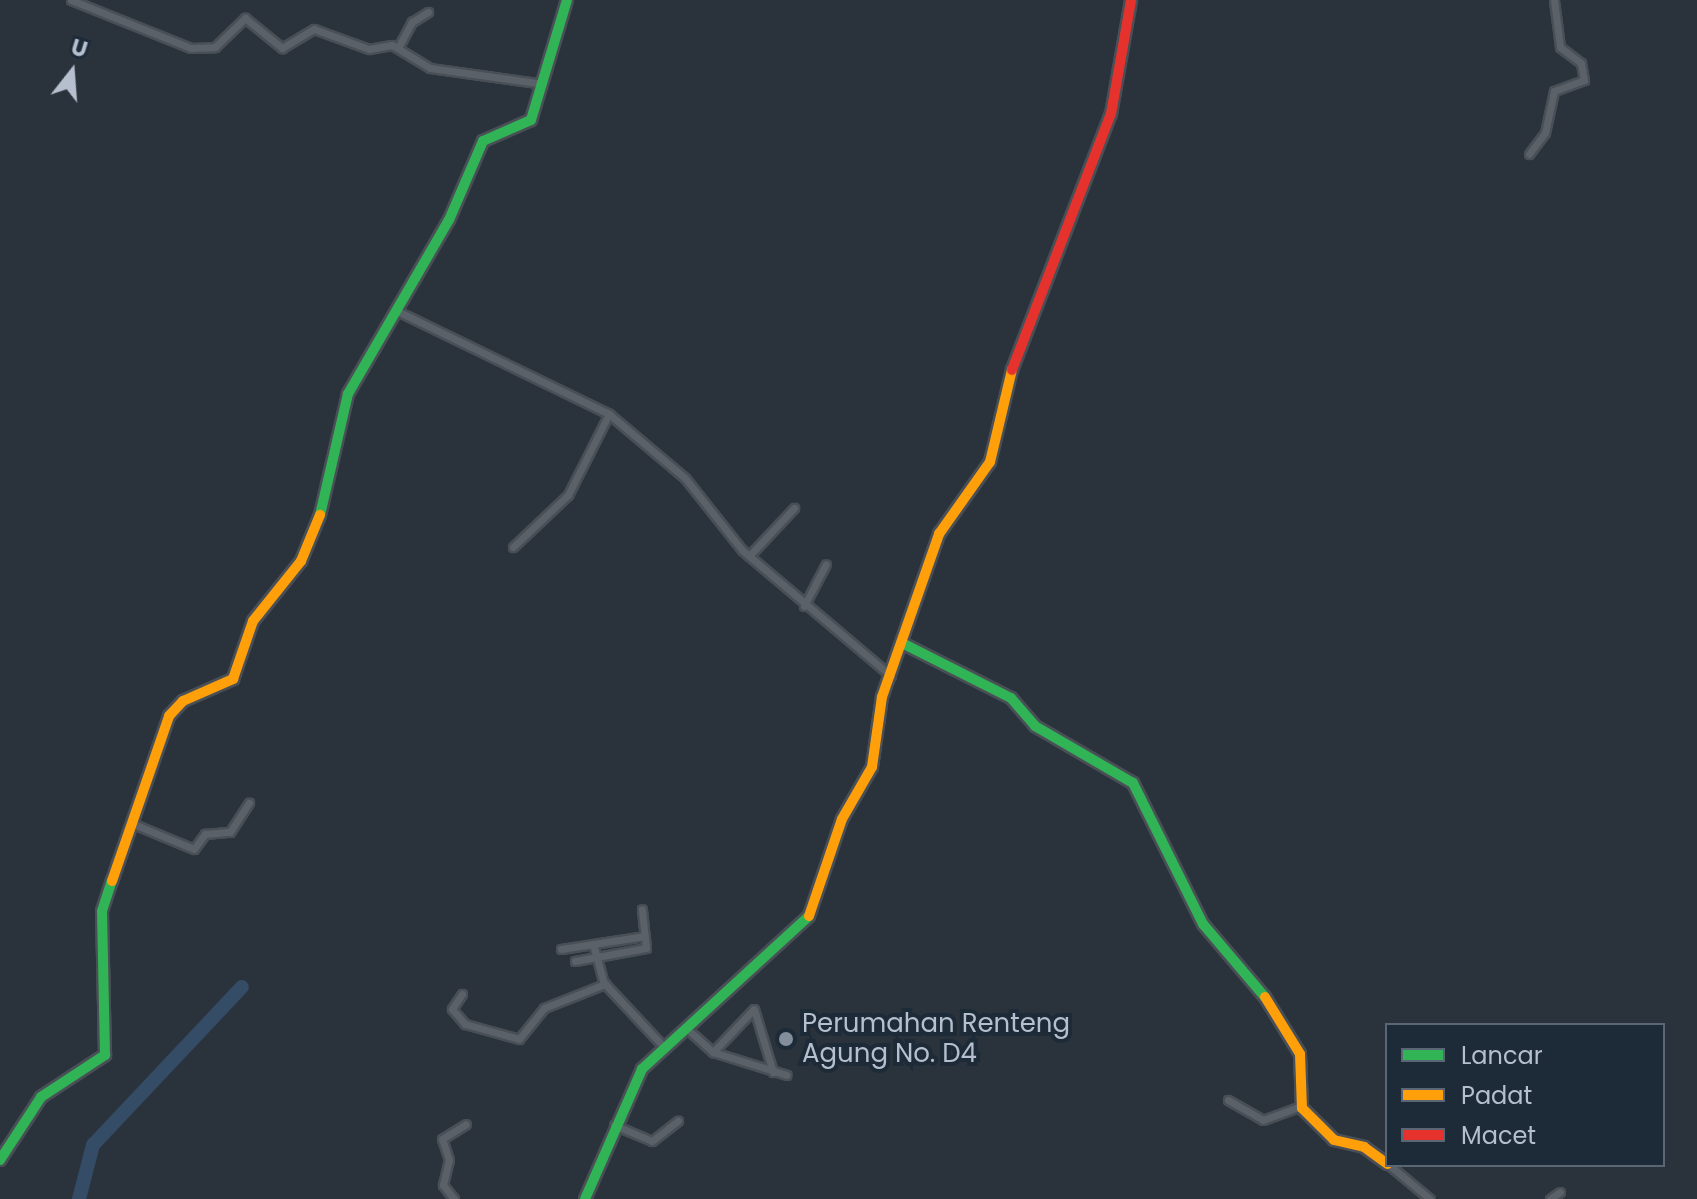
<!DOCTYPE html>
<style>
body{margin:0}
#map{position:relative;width:1697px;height:1199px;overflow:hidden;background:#2a333c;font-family:Poppins,sans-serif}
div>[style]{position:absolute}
.river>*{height:14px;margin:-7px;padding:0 7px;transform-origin:7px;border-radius:7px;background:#354c67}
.roads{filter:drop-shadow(2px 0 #494f56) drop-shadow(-2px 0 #494f56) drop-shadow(0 2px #494f56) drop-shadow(0 -2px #494f56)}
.street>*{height:7px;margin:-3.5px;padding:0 3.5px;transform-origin:3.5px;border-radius:3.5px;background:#5b6169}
.fast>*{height:10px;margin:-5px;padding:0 5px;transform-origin:5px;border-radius:5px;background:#30b455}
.slow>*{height:10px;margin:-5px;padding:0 5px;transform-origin:5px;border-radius:5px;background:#ff9f0a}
.jam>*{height:10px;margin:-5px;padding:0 5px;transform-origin:5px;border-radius:5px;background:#e5322d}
.dots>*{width:22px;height:22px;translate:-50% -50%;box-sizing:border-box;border:4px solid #1d2a38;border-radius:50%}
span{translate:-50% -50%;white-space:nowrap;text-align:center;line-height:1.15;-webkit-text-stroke:8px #1d2a38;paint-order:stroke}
.poi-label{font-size:26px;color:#b5bfcd}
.left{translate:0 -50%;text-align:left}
.legend{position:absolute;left:1385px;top:1023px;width:280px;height:144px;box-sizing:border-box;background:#1d2a38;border:2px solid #5a6674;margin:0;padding:10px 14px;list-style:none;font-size:24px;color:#b5bfcd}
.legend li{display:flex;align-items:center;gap:16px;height:40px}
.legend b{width:40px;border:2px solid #5a6674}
.north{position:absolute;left:32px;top:32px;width:80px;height:80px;-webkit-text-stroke:6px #1d2a38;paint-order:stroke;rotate:17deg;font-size:22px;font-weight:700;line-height:32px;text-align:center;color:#b5bfcd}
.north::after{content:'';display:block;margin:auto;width:28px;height:36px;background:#b5bfcd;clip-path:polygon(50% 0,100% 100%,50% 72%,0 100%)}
</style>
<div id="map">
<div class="river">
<div style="left:79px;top:1199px;width:56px;rotate:-75.5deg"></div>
<div style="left:93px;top:1145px;width:217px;rotate:-46.7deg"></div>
</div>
<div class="roads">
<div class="street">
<div style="left:71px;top:0;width:129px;rotate:21.8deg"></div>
<div style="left:191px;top:48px;width:24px;rotate:-2deg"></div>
<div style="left:215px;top:47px;width:42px;rotate:-44deg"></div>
<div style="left:245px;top:18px;width:48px;rotate:39deg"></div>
<div style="left:282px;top:48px;width:37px;rotate:-31deg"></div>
<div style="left:314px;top:29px;width:59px;rotate:20deg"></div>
<div style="left:369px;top:49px;width:23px;rotate:-10deg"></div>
<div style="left:392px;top:45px;width:44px;rotate:31.2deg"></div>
<div style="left:430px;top:68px;width:108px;rotate:8deg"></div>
<div style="left:398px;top:48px;width:30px;rotate:-62deg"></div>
<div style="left:412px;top:22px;width:19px;rotate:-32deg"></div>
<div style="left:1529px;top:154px;width:26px;rotate:-53deg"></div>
<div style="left:1545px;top:133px;width:43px;rotate:-77.9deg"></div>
<div style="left:1554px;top:91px;width:32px;rotate:-20deg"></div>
<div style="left:1584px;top:80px;width:17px;rotate:-100deg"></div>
<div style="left:1581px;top:63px;width:26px;rotate:-143deg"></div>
<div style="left:1560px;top:47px;width:47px;rotate:-97.3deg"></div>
<div style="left:395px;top:310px;width:238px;rotate:25.9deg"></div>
<div style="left:609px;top:414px;width:99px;rotate:40.1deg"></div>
<div style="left:685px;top:478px;width:92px;rotate:51.6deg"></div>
<div style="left:742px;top:550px;width:195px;rotate:40.2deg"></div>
<div style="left:513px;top:547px;width:76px;rotate:-43.4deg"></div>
<div style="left:568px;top:495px;width:91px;rotate:-63.2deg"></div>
<div style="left:749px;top:556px;width:66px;rotate:-46.8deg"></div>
<div style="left:804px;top:606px;width:47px;rotate:-62.4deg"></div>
<div style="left:131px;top:823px;width:68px;rotate:22.4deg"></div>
<div style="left:194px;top:849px;width:19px;rotate:-54deg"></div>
<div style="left:205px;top:834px;width:25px;rotate:-5deg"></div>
<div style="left:230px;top:832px;width:35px;rotate:-57deg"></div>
<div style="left:593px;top:944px;width:41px;rotate:74.6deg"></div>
<div style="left:561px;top:949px;width:85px;rotate:-8.8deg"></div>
<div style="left:575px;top:961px;width:72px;rotate:-10.4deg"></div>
<div style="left:646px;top:948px;width:39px;rotate:-96deg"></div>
<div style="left:462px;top:994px;width:18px;rotate:124deg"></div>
<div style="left:452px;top:1009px;width:20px;rotate:49deg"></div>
<div style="left:465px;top:1024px;width:56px;rotate:15.5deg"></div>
<div style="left:519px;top:1039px;width:40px;rotate:-51deg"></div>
<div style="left:544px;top:1008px;width:66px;rotate:-21.5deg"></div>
<div style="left:605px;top:984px;width:86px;rotate:46.9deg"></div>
<div style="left:685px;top:1027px;width:38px;rotate:42deg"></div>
<div style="left:713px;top:1052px;width:77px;rotate:17.3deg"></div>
<div style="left:713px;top:1052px;width:59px;rotate:-46.4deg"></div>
<div style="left:754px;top:1009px;width:66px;rotate:73.2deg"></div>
<div style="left:1228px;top:1100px;width:40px;rotate:29.7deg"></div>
<div style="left:1263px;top:1120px;width:40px;rotate:-20.2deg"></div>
<div style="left:614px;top:1125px;width:41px;rotate:22.8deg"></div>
<div style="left:652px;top:1141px;width:33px;rotate:-38deg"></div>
<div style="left:1389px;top:1165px;width:53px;rotate:39.7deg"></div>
<div style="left:454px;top:1199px;width:18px;rotate:-128deg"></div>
<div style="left:443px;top:1185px;width:26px;rotate:-77deg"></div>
<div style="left:449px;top:1160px;width:22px;rotate:-108deg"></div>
<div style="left:442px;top:1139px;width:28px;rotate:-32deg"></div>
<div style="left:1550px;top:1199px;width:12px;rotate:-35deg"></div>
</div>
<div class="fast">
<div style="left:320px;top:515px;width:124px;rotate:-77deg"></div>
<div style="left:348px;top:394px;width:201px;rotate:-59.9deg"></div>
<div style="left:449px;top:220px;width:86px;rotate:-66.7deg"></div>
<div style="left:483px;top:141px;width:52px;rotate:-23.6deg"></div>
<div style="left:531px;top:120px;width:125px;rotate:-73.3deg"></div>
<div style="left:904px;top:644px;width:120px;rotate:26.8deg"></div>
<div style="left:1011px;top:698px;width:37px;rotate:49deg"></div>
<div style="left:1035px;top:726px;width:113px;rotate:30.2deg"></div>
<div style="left:1133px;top:783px;width:157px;rotate:63.6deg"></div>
<div style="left:1203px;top:924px;width:96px;rotate:49.7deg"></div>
<div style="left:0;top:1160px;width:75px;rotate:-56.9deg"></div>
<div style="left:41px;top:1097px;width:77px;rotate:-33.3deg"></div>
<div style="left:105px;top:1055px;width:144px;rotate:-91.2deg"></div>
<div style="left:102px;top:911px;width:32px;rotate:-72deg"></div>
<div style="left:585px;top:1199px;width:142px;rotate:-66.3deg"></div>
<div style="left:642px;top:1069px;width:226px;rotate:-42.5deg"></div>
</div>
<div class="slow">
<div style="left:112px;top:881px;width:175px;rotate:-70.9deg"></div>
<div style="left:169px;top:716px;width:21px;rotate:-47deg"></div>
<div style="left:183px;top:701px;width:55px;rotate:-23.7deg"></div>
<div style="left:233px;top:679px;width:61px;rotate:-71deg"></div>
<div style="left:253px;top:621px;width:77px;rotate:-51.3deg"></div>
<div style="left:301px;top:561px;width:50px;rotate:-67.6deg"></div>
<div style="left:809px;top:916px;width:102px;rotate:-71.2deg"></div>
<div style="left:842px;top:819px;width:60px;rotate:-60deg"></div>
<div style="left:872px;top:767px;width:71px;rotate:-81.9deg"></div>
<div style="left:882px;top:697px;width:173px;rotate:-70.7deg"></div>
<div style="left:939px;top:534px;width:88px;rotate:-54.7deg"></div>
<div style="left:990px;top:462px;width:95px;rotate:-76.6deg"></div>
<div style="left:1265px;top:997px;width:67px;rotate:58.4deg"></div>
<div style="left:1300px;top:1054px;width:54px;rotate:87.9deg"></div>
<div style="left:1302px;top:1108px;width:45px;rotate:45deg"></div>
<div style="left:1334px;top:1140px;width:31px;rotate:13deg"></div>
<div style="left:1364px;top:1147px;width:29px;rotate:36deg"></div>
</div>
<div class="jam">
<div style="left:1012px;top:370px;width:274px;rotate:-68.9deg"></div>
<div style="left:1111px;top:114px;width:116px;rotate:-80deg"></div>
</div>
</div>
<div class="dots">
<div style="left:786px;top:1039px;background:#848e9a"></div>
</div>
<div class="poi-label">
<span class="left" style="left:802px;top:1039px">Perumahan Renteng<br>Agung No. D4</span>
</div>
<ul class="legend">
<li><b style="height:10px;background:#30b455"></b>Lancar</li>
<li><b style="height:10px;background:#ff9f0a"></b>Padat</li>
<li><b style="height:10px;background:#e5322d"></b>Macet</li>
</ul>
<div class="north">U</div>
</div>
